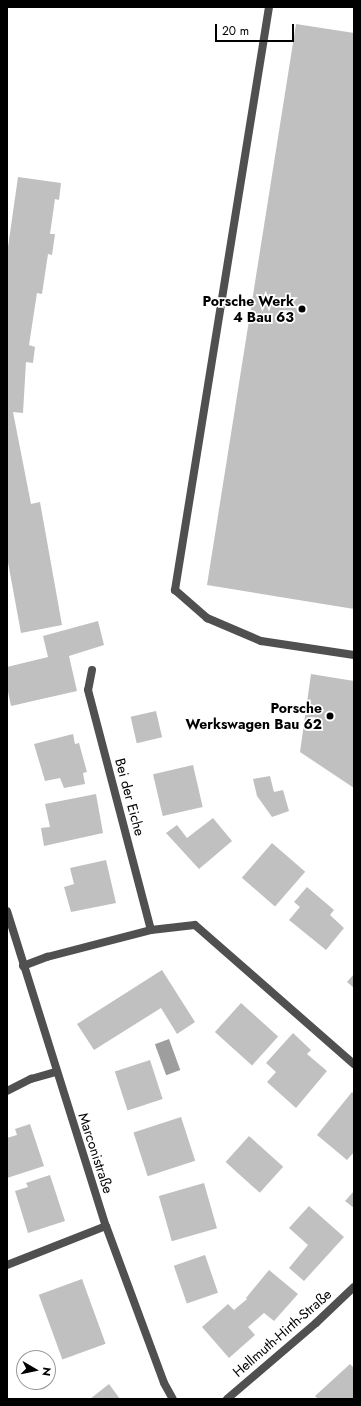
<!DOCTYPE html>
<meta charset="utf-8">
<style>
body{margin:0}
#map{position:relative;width:361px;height:1406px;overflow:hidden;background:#fff;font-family:Jost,sans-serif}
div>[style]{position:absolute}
.water>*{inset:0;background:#9e9e9e;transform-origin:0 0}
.building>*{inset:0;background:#c0c0c0;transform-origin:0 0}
.service>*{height:8px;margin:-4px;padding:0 4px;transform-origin:4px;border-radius:4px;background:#505050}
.minor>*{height:8px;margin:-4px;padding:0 4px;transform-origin:4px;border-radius:4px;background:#505050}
.dots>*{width:11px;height:11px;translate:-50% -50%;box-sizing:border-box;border:2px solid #fff;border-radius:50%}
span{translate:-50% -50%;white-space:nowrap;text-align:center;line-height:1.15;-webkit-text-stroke:3.5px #fff;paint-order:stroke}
.poi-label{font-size:14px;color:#000;font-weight:700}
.right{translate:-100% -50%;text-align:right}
.street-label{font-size:14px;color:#000}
.frame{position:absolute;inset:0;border:8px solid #000;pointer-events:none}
.north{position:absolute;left:16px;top:1350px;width:40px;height:40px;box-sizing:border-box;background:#fff;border:1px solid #999;border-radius:50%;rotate:99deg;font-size:11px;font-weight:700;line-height:16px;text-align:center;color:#000}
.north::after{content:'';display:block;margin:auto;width:14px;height:18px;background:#000;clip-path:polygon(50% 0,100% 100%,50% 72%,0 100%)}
.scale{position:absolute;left:215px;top:24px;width:79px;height:18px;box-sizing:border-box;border:2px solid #000;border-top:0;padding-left:5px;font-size:12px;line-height:14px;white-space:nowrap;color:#000;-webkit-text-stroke:3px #fff;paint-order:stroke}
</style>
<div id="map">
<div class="water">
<div style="left:169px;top:1039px;width:33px;height:15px;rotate:70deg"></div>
</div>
<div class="building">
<div style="clip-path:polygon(296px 24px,354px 33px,354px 609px,207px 585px)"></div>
<div style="clip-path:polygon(18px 177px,61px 183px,59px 200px,55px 199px,50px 234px,55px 234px,52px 255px,48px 254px,42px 294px,37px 293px,29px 345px,35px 347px,33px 363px,26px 362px,23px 413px,13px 412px,31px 504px,40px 502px,62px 625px,21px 633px,7px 557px,7px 254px)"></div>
<div style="clip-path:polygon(98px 621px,104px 645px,69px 656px,77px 691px,11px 706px,7px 687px,7px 667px,48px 657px,43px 636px)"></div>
<div style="clip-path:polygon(311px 674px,354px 681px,354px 788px,300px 752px)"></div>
<div style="left:156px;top:711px;width:27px;height:26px;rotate:77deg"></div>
<div style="clip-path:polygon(73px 734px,75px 744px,79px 743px,87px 772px,83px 773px,85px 784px,64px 788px,60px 778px,45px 781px,34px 744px)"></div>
<div style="left:193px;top:765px;width:43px;height:41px;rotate:77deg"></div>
<div style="clip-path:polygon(270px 776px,274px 792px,283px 790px,289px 811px,272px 817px,257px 796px,253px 779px)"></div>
<div style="clip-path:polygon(96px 794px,103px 833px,44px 846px,41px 828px,50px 827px,45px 804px)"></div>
<div style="clip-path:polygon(213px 818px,232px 841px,199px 869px,166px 833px,177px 825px,187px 838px)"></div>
<div style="left:272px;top:843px;width:44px;height:46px;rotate:41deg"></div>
<div style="clip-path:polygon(106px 860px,116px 903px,71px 912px,64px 887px,74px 884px,70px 868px)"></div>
<div style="clip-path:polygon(307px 887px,334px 910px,330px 915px,344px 928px,326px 950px,289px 920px,300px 907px,294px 902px)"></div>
<div style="clip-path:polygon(162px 970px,195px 1022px,177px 1034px,161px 1008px,94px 1050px,77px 1024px)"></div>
<div style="clip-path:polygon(354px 974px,354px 988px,347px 982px)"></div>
<div style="left:241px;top:1003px;width:50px;height:39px;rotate:42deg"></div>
<div style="clip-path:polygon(293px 1033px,311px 1050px,307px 1054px,327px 1071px,296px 1108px,267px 1082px,276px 1072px,266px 1063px)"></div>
<div style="left:150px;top:1060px;width:41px;height:37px;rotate:72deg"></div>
<div style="clip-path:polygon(352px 1092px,354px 1094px,354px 1152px,347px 1160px,317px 1135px)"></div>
<div style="left:181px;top:1117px;width:46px;height:50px;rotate:72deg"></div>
<div style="clip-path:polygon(30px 1124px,44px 1166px,7px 1178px,7px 1138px,17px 1135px,15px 1129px)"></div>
<div style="left:249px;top:1136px;width:46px;height:35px;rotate:42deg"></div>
<div style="clip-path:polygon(50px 1175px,65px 1221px,28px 1233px,15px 1191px,28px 1187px,26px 1183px)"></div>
<div style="left:204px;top:1183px;width:47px;height:47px;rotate:74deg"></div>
<div style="clip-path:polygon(354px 1191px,354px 1208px,345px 1201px)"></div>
<div style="clip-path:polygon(309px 1206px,344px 1237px,304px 1281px,289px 1268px,308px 1245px,289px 1228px)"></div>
<div style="left:205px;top:1255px;width:40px;height:33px;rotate:71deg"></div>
<div style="clip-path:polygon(269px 1270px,298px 1294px,274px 1321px,264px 1313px,248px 1327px,255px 1335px,229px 1358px,202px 1327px,228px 1304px,234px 1310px,247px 1299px,246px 1298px)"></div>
<div style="left:82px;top:1279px;width:69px;height:46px;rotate:70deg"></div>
<div style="clip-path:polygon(350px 1364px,354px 1368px,354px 1399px,318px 1399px,315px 1396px)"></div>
<div style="clip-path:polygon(109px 1384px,120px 1399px,90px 1399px)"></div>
</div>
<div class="service">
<div style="left:269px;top:7px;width:591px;rotate:99.16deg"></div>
<div style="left:175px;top:590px;width:43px;rotate:41.2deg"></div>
<div style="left:207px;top:618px;width:59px;rotate:23.1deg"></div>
<div style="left:261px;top:641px;width:94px;rotate:8.6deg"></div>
</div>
<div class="minor">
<div style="left:92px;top:670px;width:20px;rotate:101deg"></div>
<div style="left:88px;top:690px;width:248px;rotate:75.3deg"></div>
<div style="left:7px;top:911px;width:330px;rotate:72.6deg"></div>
<div style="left:106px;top:1226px;width:167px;rotate:69.7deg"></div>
<div style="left:164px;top:1383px;width:18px;rotate:61deg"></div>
<div style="left:23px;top:966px;width:26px;rotate:-21deg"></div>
<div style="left:47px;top:957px;width:107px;rotate:-14.6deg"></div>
<div style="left:151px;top:930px;width:44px;rotate:-6.5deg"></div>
<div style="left:195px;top:925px;width:211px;rotate:41.2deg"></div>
<div style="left:7px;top:1091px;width:27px;rotate:-27deg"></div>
<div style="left:31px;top:1079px;width:26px;rotate:-16deg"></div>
<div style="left:7px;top:1265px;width:106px;rotate:-21.5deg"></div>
<div style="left:227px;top:1399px;width:117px;rotate:-40.5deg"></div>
<div style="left:316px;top:1323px;width:52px;rotate:-43.5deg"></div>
</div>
<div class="dots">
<div style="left:302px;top:309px;background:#000"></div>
<div style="left:330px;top:716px;background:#000"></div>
</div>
<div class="poi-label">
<span class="right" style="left:294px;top:309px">Porsche Werk<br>4 Bau 63</span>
<span class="right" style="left:322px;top:716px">Porsche<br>Werkswagen Bau 62</span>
</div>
<div class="street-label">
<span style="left:130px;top:797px;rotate:75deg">Bei der Eiche</span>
<span style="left:96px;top:1153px;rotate:72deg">Marconistraße</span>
<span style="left:282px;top:1333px;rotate:-41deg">Hellmuth-Hirth-Straße</span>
</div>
<div class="frame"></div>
<div class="north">N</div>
<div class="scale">20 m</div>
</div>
